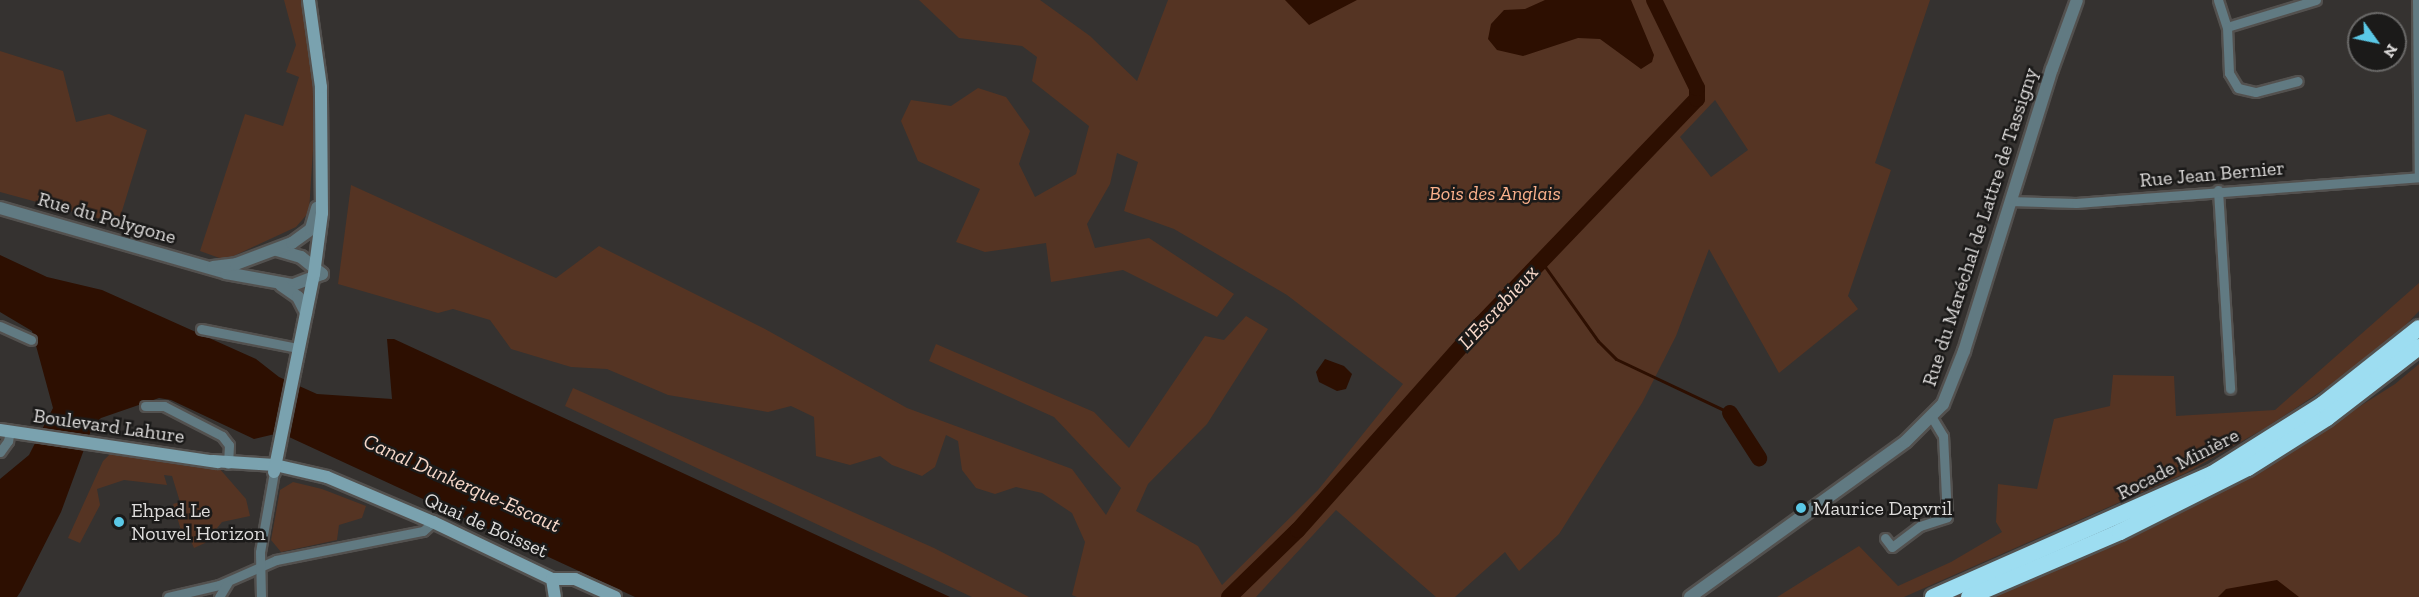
<!DOCTYPE html>
<meta charset="utf-8">
<style>
body{margin:0}
#map{position:relative;width:2419px;height:597px;overflow:hidden;background:#353230;font-family:"Zilla Slab",serif}
div>[style]{position:absolute}
.green>*{inset:0;background:#553423}
.water>*{inset:0;background:#2d0f01}
.stream>*{height:3px;margin:-1.5px;padding:0 1.5px;transform-origin:1.5px;border-radius:1.5px;background:#2d0f01}
.river>*{height:16px;margin:-8px;padding:0 8px;transform-origin:8px;border-radius:8px;background:#2d0f01}
.roads{filter:drop-shadow(2px 0 #53514f) drop-shadow(-2px 0 #53514f) drop-shadow(0 2px #53514f) drop-shadow(0 -2px #53514f)}
.minor>*{height:9px;margin:-4.5px;padding:0 4.5px;transform-origin:4.5px;border-radius:4.5px;background:#617a82}
.tertiary>*{height:12px;margin:-6px;padding:0 6px;transform-origin:6px;border-radius:6px;background:#617a82}
.secondary>*{height:12px;margin:-6px;padding:0 6px;transform-origin:6px;border-radius:6px;background:#7aa2af}
.motorway>*{height:16px;margin:-8px;padding:0 8px;transform-origin:8px;border-radius:8px;background:#9dddf1}
.dots>*{width:16px;height:16px;translate:-50% -50%;box-sizing:border-box;border:3px solid #1b1a19;border-radius:50%}
span{translate:-50% -50%;white-space:nowrap;text-align:center;line-height:1.15;-webkit-text-stroke:5px #1b1a19;paint-order:stroke}
.street-label{font-size:20px;color:#dedcdb}
.park-label{font-size:20px;color:#fbb18c;font-style:italic}
.poi-label{font-size:20px;color:#dedcdb}
.left{translate:0 -50%;text-align:left}
.water-label{font-size:21px;color:#f8d9ca;font-style:italic}
.north{position:absolute;left:2347px;top:12px;width:60px;height:60px;box-sizing:border-box;background:#1b1a19;border:2px solid #696867;border-radius:50%;rotate:123deg;font-size:16px;font-weight:700;line-height:24px;text-align:center;color:#dedcdb}
.north::after{content:'';display:block;margin:auto;width:21px;height:27px;background:#5ac8e6;clip-path:polygon(50% 0,100% 100%,50% 72%,0 100%)}
</style>
<div id="map">
<div class="green">
<div style="clip-path:polygon(284px 0,302px 0,312px 55px,316px 102px,309px 212px,296px 227px,225px 260px,200px 251px,245px 114px,283px 126px,299px 77px,286px 72px,296px 45px)"></div>
<div style="clip-path:polygon(evenodd,919px 0,1040px 0,1090px 36px,1137px 81px,1168px 0,1930px 0,1875px 163px,1891px 170px,1848px 296px,1858px 309px,1779px 373px,1709px 249px,1676px 336px,1642px 403px,1559px 534px,1519px 571px,1505px 552px,1455px 597px,1436px 597px,1336px 510px,1256px 597px,1077px 597px,1072px 595px,1085px 542px,1072px 513px,1042px 493px,1016px 487px,995px 494px,976px 488px,962px 470px,958px 441px,946px 435px,935px 467px,922px 476px,892px 465px,880px 456px,850px 465px,816px 456px,814px 417px,791px 406px,768px 412px,668px 395px,607px 369px,571px 367px,511px 349px,490px 320px,453px 309px,438px 313px,338px 284px,351px 185px,556px 278px,599px 246px,765px 329px,907px 408px,1072px 469px,1106px 515px,1121px 488px,1054px 417px,929px 361px,936px 344px,1094px 412px,1129px 448px,1205px 336px,1224px 340px,1246px 316px,1268px 329px,1207px 424px,1148px 484px,1136px 511px,1198px 546px,1222px 585px,1318px 490px,1403px 384px,1287px 295px,1174px 229px,1124px 211px,1138px 162px,1117px 153px,1110px 184px,1087px 224px,1095px 248px,1149px 238px,1234px 294px,1217px 317px,1123px 270px,1051px 282px,1046px 243px,985px 252px,956px 242px,980px 189px,918px 161px,901px 121px,911px 100px,951px 106px,978px 88px,1006px 97px,1030px 131px,1019px 164px,1035px 197px,1076px 174px,1089px 126px,1032px 81px,1037px 57px,1022px 46px,959px 38px,919px 0,1715px 100px,1748px 150px,1711px 177px,1680px 137px,1715px 100px)"></div>
<div style="clip-path:polygon(0 51px,63px 71px,76px 122px,109px 114px,147px 130px,118px 224px,0 192px)"></div>
<div style="clip-path:polygon(2419px 283px,2419px 311px,2400px 331px,2341px 378px,2267px 427px,2186px 473px,1904px 597px,1777px 597px,1859px 546px,1898px 586px,1951px 562px,2002px 532px,1996px 522px,1998px 484px,2037px 489px,2054px 419px,2110px 406px,2113px 375px,2174px 376px,2176px 416px,2275px 410px)"></div>
<div style="clip-path:polygon(2419px 364px,2419px 597px,1989px 597px,2247px 478px,2395px 384px)"></div>
<div style="clip-path:polygon(573px 388px,934px 548px,1029px 597px,972px 597px,565px 406px)"></div>
<div style="clip-path:polygon(112px 452px,219px 468px,246px 499px,250px 516px,222px 522px,205px 543px,194px 548px,190px 539px,184px 540px,173px 504px,180px 502px,172px 476px,164px 475px,167px 485px,124px 480px,97px 489px,100px 505px,80px 543px,68px 538px,103px 461px)"></div>
<div style="clip-path:polygon(293px 482px,322px 489px,366px 506px,362px 518px,339px 525px,337px 540px,281px 552px,271px 540px,280px 490px)"></div>
</div>
<div class="water">
<div style="clip-path:polygon(1285px 0,1357px 0,1309px 25px)"></div>
<div style="clip-path:polygon(1545px 0,1631px 0,1654px 55px,1652px 62px,1641px 69px,1600px 39px,1578px 38px,1523px 56px,1497px 50px,1488px 39px,1491px 24px,1504px 10px,1525px 9px)"></div>
<div style="clip-path:polygon(0 255px,47px 277px,102px 290px,256px 359px,279px 377px,317px 394px,392px 399px,387px 339px,394px 339px,950px 597px,635px 597px,289px 437px,275px 434px,254px 439px,171px 400px,159px 398px,101px 418px,93px 425px,61px 512px,21px 591px,17px 597px,0 597px,0 479px,29px 455px,53px 408px,32px 331px,0 312px)"></div>
<div style="clip-path:polygon(1325px 359px,1344px 366px,1352px 374px,1346px 389px,1337px 391px,1319px 382px,1316px 372px)"></div>
<div style="clip-path:polygon(2277px 580px,2299px 597px,2218px 597px,2226px 589px)"></div>
</div>
<div class="stream">
<div style="left:1541px;top:261px;width:98px;rotate:54.5deg"></div>
<div style="left:1598px;top:341px;width:25px;rotate:45deg"></div>
<div style="left:1616px;top:359px;width:126px;rotate:25.3deg"></div>
</div>
<div class="river">
<div style="left:1730px;top:413px;width:54px;rotate:57.2deg"></div>
<div style="left:1229px;top:597px;width:96px;rotate:-44.2deg"></div>
<div style="left:1298px;top:530px;width:276px;rotate:-48.4deg"></div>
<div style="left:1481px;top:324px;width:312px;rotate:-46.2deg"></div>
<div style="left:1697px;top:99px;width:11px;rotate:-90deg"></div>
<div style="left:1697px;top:88px;width:98px;rotate:-116deg"></div>
</div>
<div class="roads">
<div class="minor">
<div style="left:2218px;top:0;width:28px;rotate:72deg"></div>
<div style="left:2227px;top:27px;width:93px;rotate:-16.9deg"></div>
<div style="left:2417px;top:0;width:177px;rotate:89.4deg"></div>
<div style="left:2227px;top:27px;width:46px;rotate:87.5deg"></div>
<div style="left:2229px;top:73px;width:17px;rotate:59deg"></div>
<div style="left:2238px;top:88px;width:18px;rotate:13deg"></div>
<div style="left:2256px;top:92px;width:43px;rotate:-14.7deg"></div>
<div style="left:2218px;top:190px;width:199px;rotate:86.5deg"></div>
<div style="left:2009px;top:201px;width:67px;rotate:1.7deg"></div>
<div style="left:2076px;top:203px;width:344px;rotate:-4.3deg"></div>
<div style="left:0;top:326px;width:34px;rotate:24deg"></div>
<div style="left:201px;top:329px;width:99px;rotate:11.1deg"></div>
<div style="left:145px;top:406px;width:19px"></div>
<div style="left:164px;top:406px;width:65px;rotate:27.3deg"></div>
<div style="left:222px;top:436px;width:11px;rotate:52deg"></div>
<div style="left:229px;top:445px;width:19px;rotate:93deg"></div>
<div style="left:0;top:452px;width:14px;rotate:-54deg"></div>
<div style="left:8px;top:441px;width:10px;rotate:-79deg"></div>
<div style="left:1885px;top:538px;width:11px;rotate:52deg"></div>
<div style="left:1892px;top:547px;width:35px;rotate:-37deg"></div>
<div style="left:1920px;top:526px;width:28px;rotate:-18deg"></div>
<div style="left:1947px;top:517px;width:81px;rotate:-92.8deg"></div>
<div style="left:1943px;top:436px;width:21px;rotate:-121deg"></div>
<div style="left:168px;top:597px;width:52px;rotate:-13.2deg"></div>
<div style="left:219px;top:585px;width:62px;rotate:-23.7deg"></div>
<div style="left:276px;top:560px;width:150px;rotate:-11.2deg"></div>
<div style="left:423px;top:531px;width:13px;rotate:-42deg"></div>
<div style="left:219px;top:597px;width:17px;rotate:-59deg"></div>
<div style="left:261px;top:597px;width:45px;rotate:-91.3deg"></div>
<div style="left:260px;top:552px;width:81px;rotate:-80.1deg"></div>
</div>
<div class="tertiary">
<div style="left:0;top:208px;width:235px;rotate:16deg"></div>
<div style="left:226px;top:273px;width:68px;rotate:10.2deg"></div>
<div style="left:293px;top:285px;width:31px;rotate:-21deg"></div>
<div style="left:322px;top:274px;width:27px;rotate:-141deg"></div>
<div style="left:301px;top:257px;width:26px;rotate:-164deg"></div>
<div style="left:213px;top:267px;width:23px;rotate:-7deg"></div>
<div style="left:236px;top:264px;width:60px;rotate:-20.6deg"></div>
<div style="left:292px;top:243px;width:24px;rotate:-36deg"></div>
<div style="left:311px;top:229px;width:22px;rotate:-74deg"></div>
<div style="left:281px;top:285px;width:21px;rotate:35deg"></div>
<div style="left:298px;top:297px;width:18px;rotate:63deg"></div>
<div style="left:1690px;top:597px;width:266px;rotate:-35.8deg"></div>
<div style="left:1906px;top:441px;width:52px;rotate:-45deg"></div>
<div style="left:1943px;top:404px;width:57px;rotate:-68.4deg"></div>
<div style="left:1964px;top:351px;width:295px;rotate:-72.7deg"></div>
<div style="left:2052px;top:69px;width:73px;rotate:-70.1deg"></div>
</div>
<div class="secondary">
<div style="left:0;top:430px;width:220px;rotate:8.4deg"></div>
<div style="left:213px;top:461px;width:62px;rotate:3.7deg"></div>
<div style="left:275px;top:465px;width:53px;rotate:13deg"></div>
<div style="left:327px;top:477px;width:115px;rotate:23deg"></div>
<div style="left:433px;top:522px;width:132px;rotate:25.6deg"></div>
<div style="left:552px;top:579px;width:23px"></div>
<div style="left:575px;top:579px;width:44px;rotate:24.2deg"></div>
<div style="left:274px;top:472px;width:202px;rotate:-78.6deg"></div>
<div style="left:314px;top:274px;width:62px;rotate:-82.5deg"></div>
<div style="left:322px;top:213px;width:126px;rotate:-90.5deg"></div>
<div style="left:321px;top:87px;width:88px;rotate:-97.9deg"></div>
<div style="left:552px;top:579px;width:18px;rotate:81deg"></div>
</div>
<div class="motorway">
<div style="left:1933px;top:597px;width:305px;rotate:-23.8deg"></div>
<div style="left:2212px;top:474px;width:131px;rotate:-32.2deg"></div>
<div style="left:2323px;top:404px;width:122px;rotate:-38.4deg"></div>
<div style="left:1969px;top:597px;width:164px;rotate:-23.3deg"></div>
<div style="left:2120px;top:532px;width:143px;rotate:-26.6deg"></div>
<div style="left:2248px;top:468px;width:93px;rotate:-32.3deg"></div>
<div style="left:2327px;top:418px;width:116px;rotate:-37.7deg"></div>
</div>
</div>
<div class="dots">
<div style="left:1801px;top:508px;background:#5ac8e6"></div>
<div style="left:119px;top:522px;background:#5ac8e6"></div>
</div>
<div class="street-label">
<span style="left:2212px;top:174px;rotate:-5deg">Rue Jean Bernier</span>
<span style="left:107px;top:218px;rotate:16deg">Rue du Polygone</span>
<span style="left:1980px;top:227px;rotate:-72deg">Rue du Maréchal de Lattre de Tassigny</span>
<span style="left:109px;top:426px;rotate:8deg">Boulevard Lahure</span>
<span style="left:2178px;top:464px;rotate:-27deg">Rocade Minière</span>
<span style="left:486px;top:525px;rotate:24deg">Quai de Boisset</span>
</div>
<div class="park-label">
<span style="left:1495px;top:193px">Bois des Anglais</span>
</div>
<div class="poi-label">
<span class="left" style="left:1813px;top:508px">Maurice Dapvril</span>
<span class="left" style="left:131px;top:522px">Ehpad Le<br>Nouvel Horizon</span>
</div>
<div class="water-label">
<span style="left:1498px;top:307px;rotate:-47deg">L'Escrebieux</span>
<span style="left:462px;top:483px;rotate:24deg">Canal Dunkerque-Escaut</span>
</div>
<div class="north">N</div>
</div>
